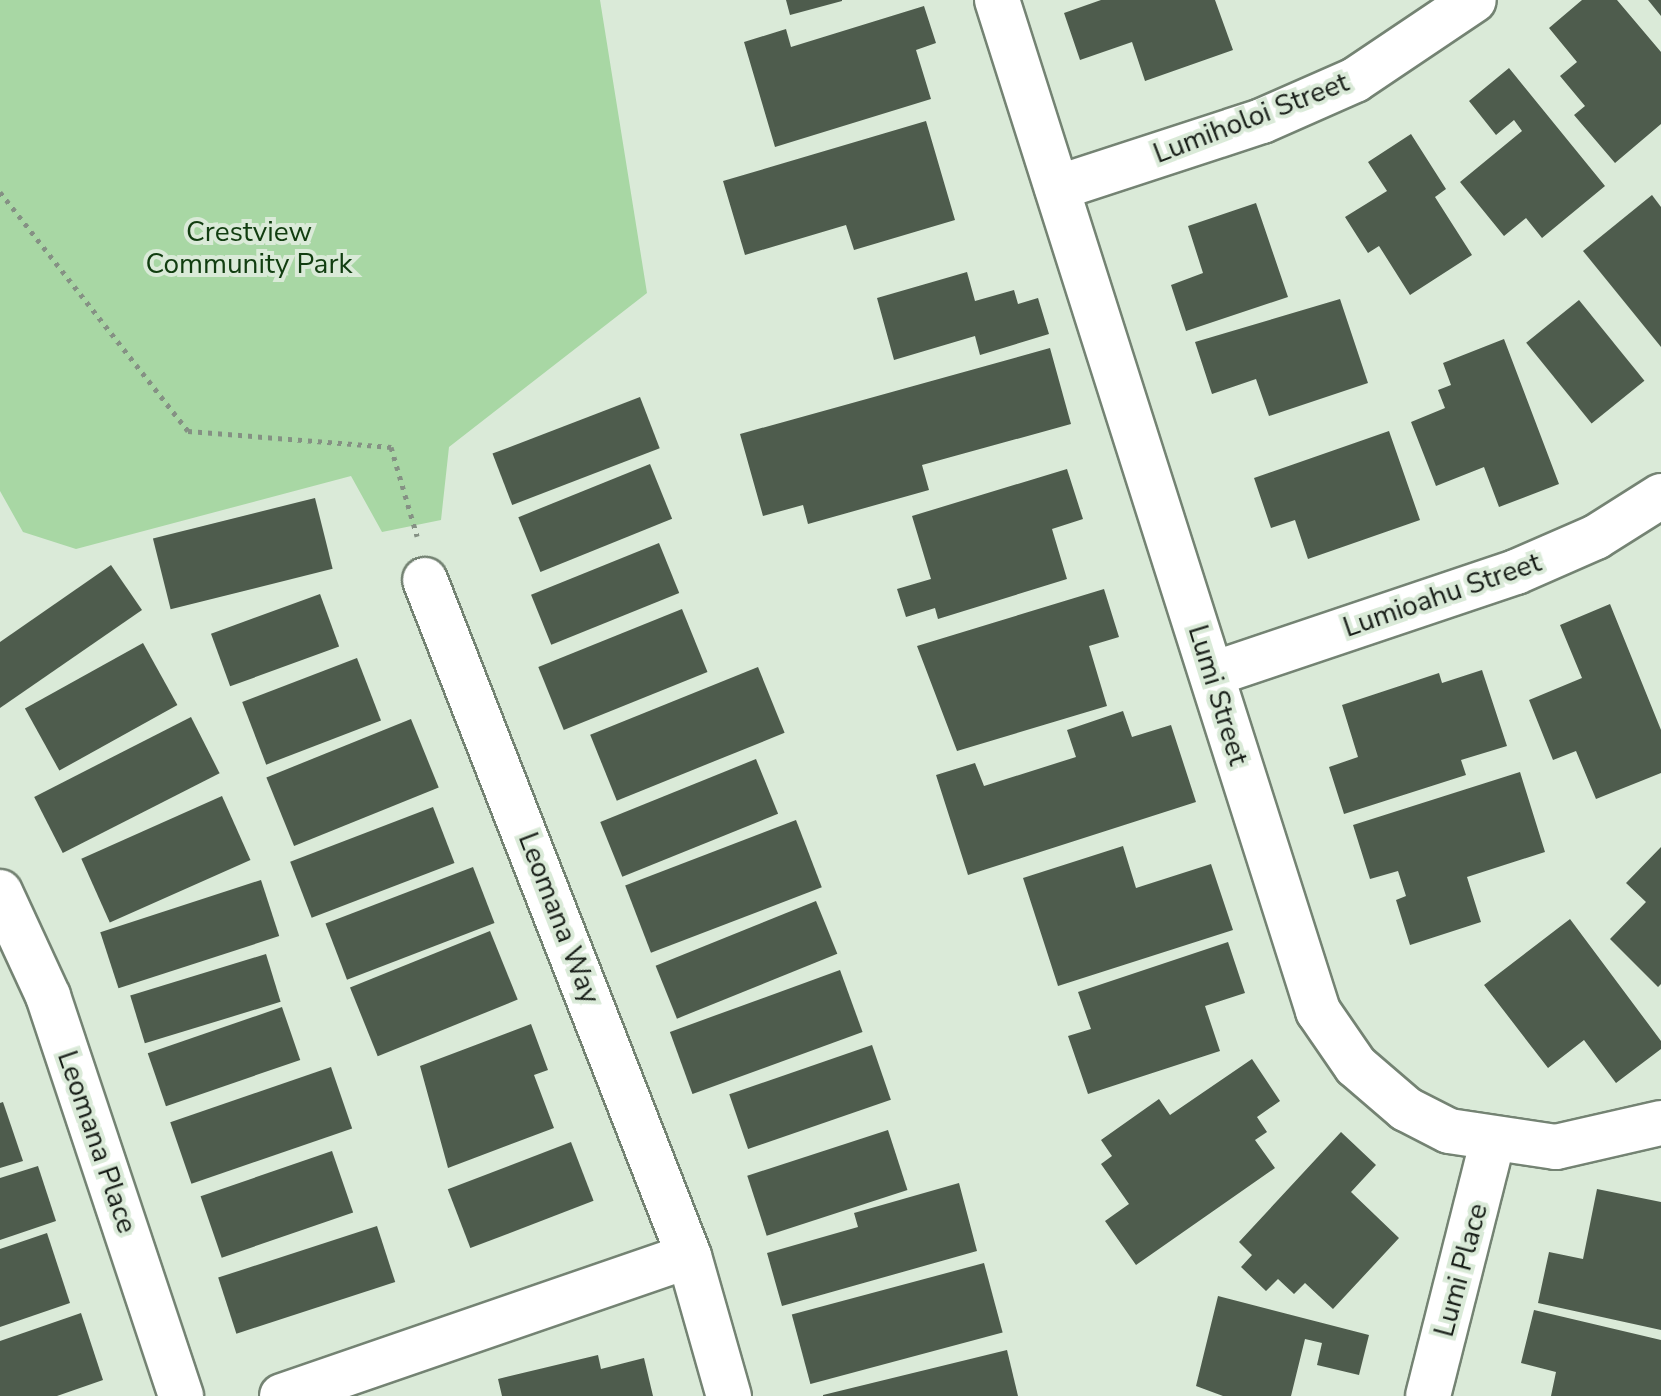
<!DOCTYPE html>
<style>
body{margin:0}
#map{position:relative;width:1661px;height:1396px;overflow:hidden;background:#daead8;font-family:"Nunito Sans",sans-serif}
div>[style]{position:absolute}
.green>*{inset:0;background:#a8d7a4}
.building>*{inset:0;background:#4e5c4d;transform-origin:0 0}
.path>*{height:5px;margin-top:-2.5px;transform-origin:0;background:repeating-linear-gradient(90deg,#859184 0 4px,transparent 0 10px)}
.roads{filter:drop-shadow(2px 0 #748373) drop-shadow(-2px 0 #748373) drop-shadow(0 2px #748373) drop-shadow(0 -2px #748373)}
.street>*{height:44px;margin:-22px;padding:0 22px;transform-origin:22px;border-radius:22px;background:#fff}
span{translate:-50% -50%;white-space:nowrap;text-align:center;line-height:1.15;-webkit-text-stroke:8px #daead8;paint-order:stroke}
.street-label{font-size:28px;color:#181e18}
.park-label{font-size:28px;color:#113d10}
</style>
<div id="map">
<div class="green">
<div style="clip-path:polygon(0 0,600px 0,647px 293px,449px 447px,441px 520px,382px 532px,351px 476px,76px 549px,23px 532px,0 491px)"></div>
</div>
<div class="building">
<div style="clip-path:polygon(786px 0,842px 0,842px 1px,790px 15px)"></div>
<div style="clip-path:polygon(1101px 0,1215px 0,1233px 50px,1145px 81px,1132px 42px,1080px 60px,1064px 13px)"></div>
<div style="clip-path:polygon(1582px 0,1617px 0,1661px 52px,1661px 124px,1615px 163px,1574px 115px,1585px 106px,1560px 76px,1577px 62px,1549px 28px)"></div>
<div style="clip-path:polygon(1648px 0,1661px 0,1661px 16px)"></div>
<div style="clip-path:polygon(924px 6px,936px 43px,916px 50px,931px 99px,775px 147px,744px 42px,786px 29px,791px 47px)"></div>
<div style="clip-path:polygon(1509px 68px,1605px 186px,1542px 238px,1526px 218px,1504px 236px,1460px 182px,1522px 131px,1514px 120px,1496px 135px,1469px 101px)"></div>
<div style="clip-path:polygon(926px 121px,955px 220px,854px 250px,846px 225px,745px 255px,723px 181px)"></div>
<div style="clip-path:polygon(1411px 134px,1446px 189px,1435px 197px,1472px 255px,1410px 295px,1379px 246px,1368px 253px,1345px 217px,1387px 191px,1368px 162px)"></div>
<div style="clip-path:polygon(1652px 195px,1661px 207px,1661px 347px,1583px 251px)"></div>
<div style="clip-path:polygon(1256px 203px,1288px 297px,1186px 331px,1171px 285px,1203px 273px,1188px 226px)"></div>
<div style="clip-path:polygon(967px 272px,975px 301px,1014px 290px,1018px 304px,1038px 298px,1049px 334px,980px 355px,975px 336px,894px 360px,877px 298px)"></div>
<div style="clip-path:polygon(1340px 299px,1368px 383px,1269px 416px,1256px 379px,1212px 394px,1195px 342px)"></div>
<div style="left:1579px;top:300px;width:104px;height:68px;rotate:51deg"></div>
<div style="clip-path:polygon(1504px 339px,1559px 484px,1499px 507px,1484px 467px,1436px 486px,1411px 422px,1445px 408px,1438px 390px,1451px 385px,1443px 363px)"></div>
<div style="clip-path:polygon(1050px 348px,1071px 424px,922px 465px,929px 490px,808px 524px,803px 505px,763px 516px,740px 434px)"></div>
<div style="left:640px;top:397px;width:55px;height:158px;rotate:69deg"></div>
<div style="clip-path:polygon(1389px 431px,1420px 520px,1308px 559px,1295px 520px,1271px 528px,1254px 478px)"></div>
<div style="left:650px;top:464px;width:59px;height:142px;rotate:68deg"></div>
<div style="clip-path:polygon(1067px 469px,1083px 519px,1052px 529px,1067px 579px,938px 619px,935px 608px,906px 617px,897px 589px,931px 579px,912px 516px)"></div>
<div style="left:315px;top:498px;width:73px;height:167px;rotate:76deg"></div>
<div style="left:659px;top:543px;width:54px;height:138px;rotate:68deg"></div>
<div style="clip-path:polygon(111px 565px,142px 610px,0 708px,0 642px)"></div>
<div style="clip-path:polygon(1104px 589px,1119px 637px,1089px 646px,1107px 706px,957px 751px,917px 646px)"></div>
<div style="left:320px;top:594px;width:56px;height:116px;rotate:70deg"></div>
<div style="clip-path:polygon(1610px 604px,1661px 730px,1661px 773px,1596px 799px,1576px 751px,1553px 760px,1529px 700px,1582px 678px,1560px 625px)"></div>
<div style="left:682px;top:609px;width:68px;height:155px;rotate:68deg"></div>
<div style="left:143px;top:643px;width:71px;height:135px;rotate:61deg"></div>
<div style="left:357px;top:658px;width:67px;height:123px;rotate:69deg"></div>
<div style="left:758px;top:667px;width:71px;height:181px;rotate:68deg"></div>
<div style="clip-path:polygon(1482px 670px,1507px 746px,1461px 760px,1466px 775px,1344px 814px,1329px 767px,1358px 757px,1342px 705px,1439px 673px,1442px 683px)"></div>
<div style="clip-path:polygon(1123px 711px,1132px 737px,1171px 725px,1196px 802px,968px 875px,936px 775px,975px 763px,984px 786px,1076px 757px,1067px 730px)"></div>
<div style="left:191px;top:717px;width:63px;height:176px;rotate:63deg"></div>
<div style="left:411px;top:719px;width:74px;height:156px;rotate:68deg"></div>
<div style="left:756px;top:759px;width:59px;height:168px;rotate:68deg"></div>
<div style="clip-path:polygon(1520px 772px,1545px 852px,1467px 877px,1481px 922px,1410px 945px,1396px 900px,1406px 896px,1398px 871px,1370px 879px,1353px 825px)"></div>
<div style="left:222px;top:796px;width:70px;height:154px;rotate:66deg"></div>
<div style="left:433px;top:807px;width:60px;height:153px;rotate:69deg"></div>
<div style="left:796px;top:820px;width:72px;height:183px;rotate:69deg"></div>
<div style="clip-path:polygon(1123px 846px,1136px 888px,1211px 864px,1233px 930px,1058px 986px,1023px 878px)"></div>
<div style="clip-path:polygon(1661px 847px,1661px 984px,1658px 987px,1610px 939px,1646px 902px,1626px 883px)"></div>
<div style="left:473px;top:867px;width:60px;height:158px;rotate:69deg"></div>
<div style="left:261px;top:880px;width:59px;height:169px;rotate:72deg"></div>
<div style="left:816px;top:901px;width:57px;height:173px;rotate:68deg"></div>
<div style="clip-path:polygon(1570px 919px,1661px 1041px,1661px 1049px,1616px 1083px,1584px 1040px,1548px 1068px,1484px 985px)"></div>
<div style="left:490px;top:931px;width:74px;height:151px;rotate:68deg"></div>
<div style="clip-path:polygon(1228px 942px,1245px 993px,1205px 1006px,1220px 1051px,1088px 1094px,1068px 1036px,1091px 1029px,1078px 992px)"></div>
<div style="left:266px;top:954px;width:50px;height:142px;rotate:73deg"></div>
<div style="left:840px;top:970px;width:66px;height:181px;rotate:70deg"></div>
<div style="left:282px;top:1007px;width:56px;height:142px;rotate:71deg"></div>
<div style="clip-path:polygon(531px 1024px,548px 1070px,534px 1075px,554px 1128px,448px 1168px,420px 1066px)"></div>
<div style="left:872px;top:1045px;width:58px;height:151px;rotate:71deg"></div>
<div style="clip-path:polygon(1252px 1059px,1280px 1101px,1257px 1117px,1267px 1132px,1255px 1140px,1275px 1168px,1136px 1265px,1105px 1221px,1129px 1204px,1101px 1164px,1112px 1156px,1101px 1140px,1159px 1099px,1170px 1115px)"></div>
<div style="left:331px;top:1067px;width:65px;height:170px;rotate:71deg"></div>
<div style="clip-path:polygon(3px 1102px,23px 1161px,0 1168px,0 1103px)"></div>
<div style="left:888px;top:1130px;width:63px;height:148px;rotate:72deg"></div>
<div style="clip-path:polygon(1341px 1132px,1376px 1165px,1351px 1192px,1399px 1238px,1333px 1309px,1305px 1283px,1294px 1294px,1278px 1279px,1266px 1291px,1241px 1267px,1252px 1255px,1239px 1242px)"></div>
<div style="left:571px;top:1142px;width:63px;height:132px;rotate:69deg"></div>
<div style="left:332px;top:1151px;width:65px;height:139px;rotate:71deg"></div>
<div style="clip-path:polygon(38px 1166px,56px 1221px,0 1240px,0 1178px)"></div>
<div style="clip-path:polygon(959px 1183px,977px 1251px,782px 1306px,767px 1253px,858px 1227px,854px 1213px)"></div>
<div style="clip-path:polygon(1597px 1189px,1661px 1202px,1661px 1330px,1538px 1303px,1549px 1252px,1583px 1259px)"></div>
<div style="left:377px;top:1226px;width:59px;height:167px;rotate:72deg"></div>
<div style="clip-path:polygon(47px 1233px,70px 1303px,0 1327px,0 1249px)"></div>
<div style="left:984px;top:1263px;width:72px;height:199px;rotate:75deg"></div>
<div style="clip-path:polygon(1218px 1296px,1369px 1335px,1359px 1375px,1317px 1365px,1322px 1343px,1305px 1339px,1291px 1396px,1223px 1396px,1196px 1386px)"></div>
<div style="clip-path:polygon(1534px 1310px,1661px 1340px,1661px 1396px,1551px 1396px,1556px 1372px,1521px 1363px)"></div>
<div style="clip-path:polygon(81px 1313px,103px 1380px,57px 1396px,0 1396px,0 1341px)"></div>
<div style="clip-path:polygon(1007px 1350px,1018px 1396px,823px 1396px,823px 1395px)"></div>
<div style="clip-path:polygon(598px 1355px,601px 1369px,644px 1358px,653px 1396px,502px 1396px,498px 1379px)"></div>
</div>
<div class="path">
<div style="left:0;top:192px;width:304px;rotate:51.8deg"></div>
<div style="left:188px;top:431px;width:204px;rotate:4.5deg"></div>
<div style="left:391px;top:447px;width:93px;rotate:73.7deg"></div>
</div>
<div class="roads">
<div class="street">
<div style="left:997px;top:0;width:1061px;rotate:72.38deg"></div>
<div style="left:1318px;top:1011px;width:67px;rotate:55.4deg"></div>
<div style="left:1356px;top:1066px;width:66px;rotate:40.7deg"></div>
<div style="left:1406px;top:1109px;width:48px;rotate:27.1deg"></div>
<div style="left:1449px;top:1131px;width:108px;rotate:8.5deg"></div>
<div style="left:1556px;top:1147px;width:108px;rotate:-12.9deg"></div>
<div style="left:1057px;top:188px;width:216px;rotate:-18.1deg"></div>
<div style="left:1262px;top:121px;width:102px;rotate:-23.8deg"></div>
<div style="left:1355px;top:80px;width:143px;rotate:-33.9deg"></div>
<div style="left:425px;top:580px;width:726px;rotate:68.67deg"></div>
<div style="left:689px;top:1256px;width:146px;rotate:74.1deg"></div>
<div style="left:1213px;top:674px;width:320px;rotate:-18.6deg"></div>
<div style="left:1516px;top:572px;width:87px;rotate:-23.6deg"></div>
<div style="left:1596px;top:537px;width:77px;rotate:-32.2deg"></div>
<div style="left:0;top:892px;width:115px;rotate:65.2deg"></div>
<div style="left:48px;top:996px;width:422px;rotate:71.6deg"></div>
<div style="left:282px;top:1396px;width:430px;rotate:-19deg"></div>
<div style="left:1428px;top:1396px;width:261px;rotate:-75.8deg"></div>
</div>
</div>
<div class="street-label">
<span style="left:1251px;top:118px;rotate:-21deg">Lumiholoi Street</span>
<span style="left:1442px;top:595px;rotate:-19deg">Lumioahu Street</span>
<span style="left:1218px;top:695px;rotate:73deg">Lumi Street</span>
<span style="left:559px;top:918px;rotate:69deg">Leomana Way</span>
<span style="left:97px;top:1142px;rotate:71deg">Leomana Place</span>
<span style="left:1461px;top:1270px;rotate:-75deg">Lumi Place</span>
</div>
<div class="park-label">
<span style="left:249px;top:248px">Crestview<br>Community Park</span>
</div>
</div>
